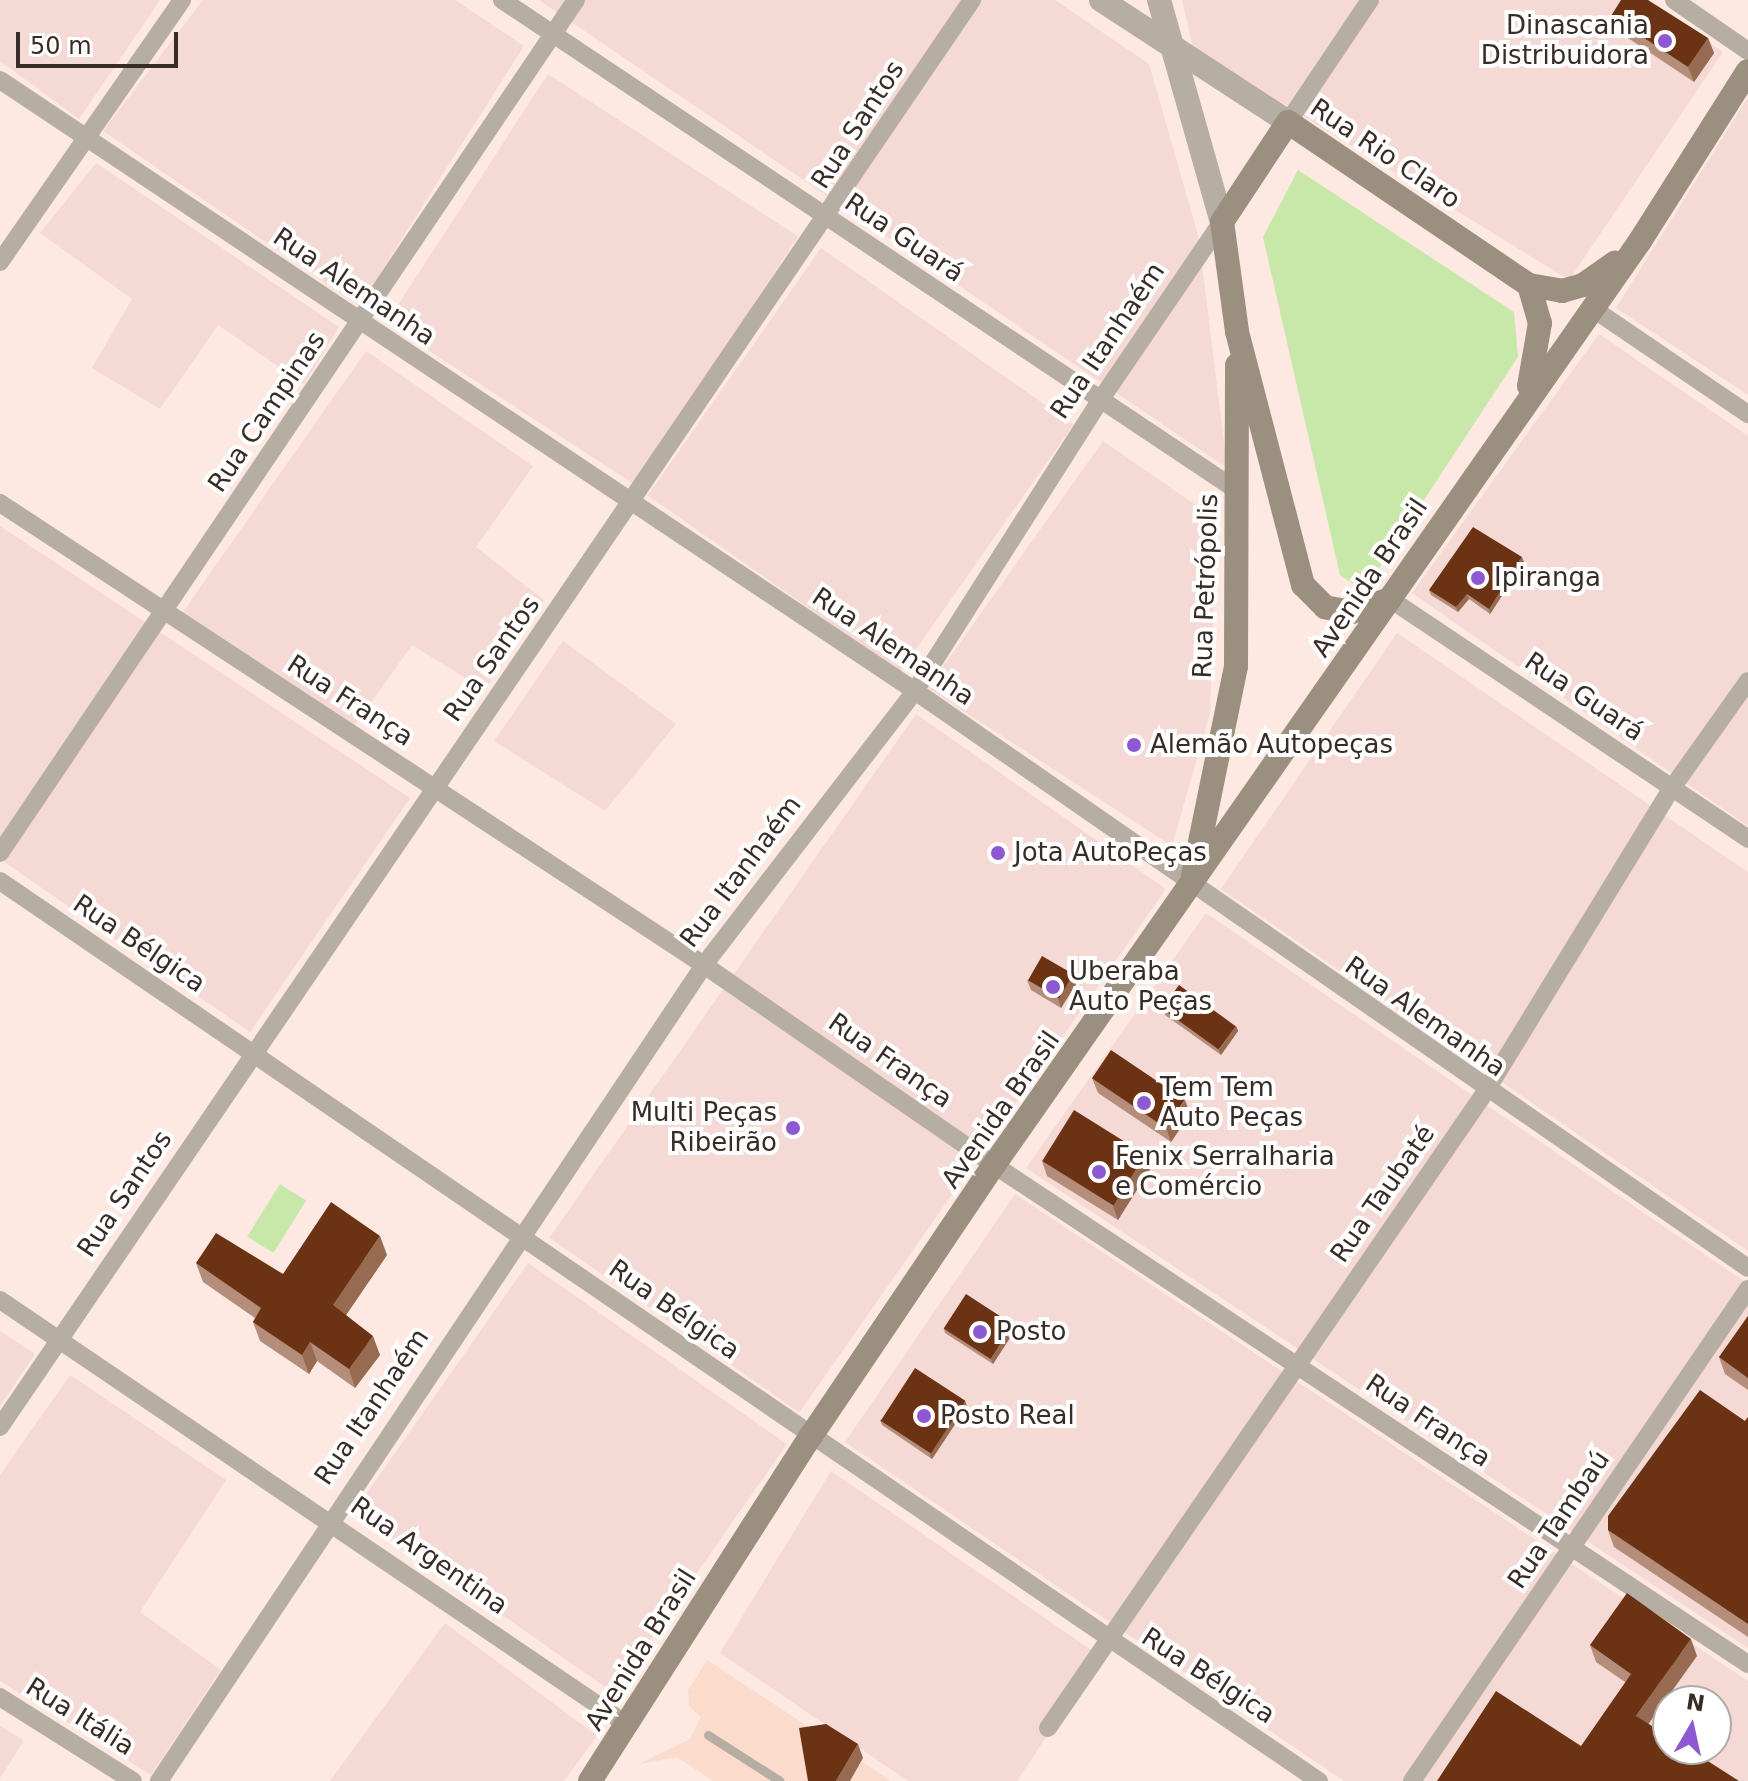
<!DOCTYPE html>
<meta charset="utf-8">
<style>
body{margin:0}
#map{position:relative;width:1748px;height:1781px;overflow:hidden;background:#fde9e1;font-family:"DejaVu Sans",sans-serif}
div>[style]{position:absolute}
.industrial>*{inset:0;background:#f4d9d5;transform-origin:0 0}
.built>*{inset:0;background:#fadbcc}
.green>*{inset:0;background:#c8e8a9;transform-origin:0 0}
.service>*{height:9px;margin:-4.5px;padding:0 4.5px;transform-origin:4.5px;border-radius:4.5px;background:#b7aea3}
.minor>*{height:18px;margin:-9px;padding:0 9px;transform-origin:9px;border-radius:9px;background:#b7aea3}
.tertiary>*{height:24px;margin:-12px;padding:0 12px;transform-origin:12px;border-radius:12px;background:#b7aea3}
.secondary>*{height:24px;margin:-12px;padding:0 12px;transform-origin:12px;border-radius:12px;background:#9b8f7f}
.wall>*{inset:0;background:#b48e7a}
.shaded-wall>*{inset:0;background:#976a52}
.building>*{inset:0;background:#6b3314;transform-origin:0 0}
.dots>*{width:22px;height:22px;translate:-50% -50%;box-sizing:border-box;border:4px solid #fff;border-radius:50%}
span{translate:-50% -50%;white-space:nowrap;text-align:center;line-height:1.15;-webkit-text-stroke:8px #fff;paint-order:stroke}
.poi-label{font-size:26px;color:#382c27}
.right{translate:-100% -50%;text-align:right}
.left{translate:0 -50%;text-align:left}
.street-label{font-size:26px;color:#382c27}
.north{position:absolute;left:1652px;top:1685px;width:80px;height:80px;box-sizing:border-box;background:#fff;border:2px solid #afaba9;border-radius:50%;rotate:9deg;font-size:22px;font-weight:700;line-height:32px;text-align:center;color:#382c27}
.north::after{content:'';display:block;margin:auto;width:28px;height:36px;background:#8d58d1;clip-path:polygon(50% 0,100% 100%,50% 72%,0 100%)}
.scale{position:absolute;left:16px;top:32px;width:162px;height:36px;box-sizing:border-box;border:4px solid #382c27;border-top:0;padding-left:10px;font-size:24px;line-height:28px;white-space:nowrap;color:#382c27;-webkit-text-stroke:6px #fff;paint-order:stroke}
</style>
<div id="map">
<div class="industrial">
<div style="clip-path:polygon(0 0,160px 0,79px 119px,0 61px)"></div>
<div style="clip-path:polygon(203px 0,455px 0,524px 46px,359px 306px,103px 131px)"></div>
<div style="clip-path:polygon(539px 0,1055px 0,1149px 64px,1199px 239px,1227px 468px)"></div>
<div style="clip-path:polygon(1182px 0,1647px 0,1723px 52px,1569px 280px,1193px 48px)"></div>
<div style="left:548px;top:74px;width:298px;height:297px;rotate:33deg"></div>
<div style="clip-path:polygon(1748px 97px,1748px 395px,1616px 308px)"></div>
<div style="clip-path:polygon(96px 163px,339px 327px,304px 384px,218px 325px,160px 409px,92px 368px,132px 299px,40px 233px)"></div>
<div style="left:821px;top:248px;width:308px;height:302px;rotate:35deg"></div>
<div style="clip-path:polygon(1599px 334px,1748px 436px,1748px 826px,1412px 593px)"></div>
<div style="clip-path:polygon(366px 351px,533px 466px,476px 547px,544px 600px,485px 690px,412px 645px,350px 732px,178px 619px)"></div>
<div style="clip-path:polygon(1103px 441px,1216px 519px,1210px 713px,1172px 846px,928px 688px)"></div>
<div style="clip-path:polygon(0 526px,410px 798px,250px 1032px,0 859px)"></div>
<div style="clip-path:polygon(1397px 633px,1748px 872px,1748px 1251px,1221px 889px)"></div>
<div style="clip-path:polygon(563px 641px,676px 724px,605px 811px,494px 741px)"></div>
<div style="left:916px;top:714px;width:305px;height:639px;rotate:35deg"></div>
<div style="clip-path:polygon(1206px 913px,1748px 1284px,1748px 1648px,1026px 1168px)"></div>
<div style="clip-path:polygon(evenodd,1015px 1194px,1748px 1681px,1748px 1781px,1344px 1781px,845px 1442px,1015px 1194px,1668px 1701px,1716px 1701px,1716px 1749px,1668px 1749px,1668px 1701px)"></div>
<div style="left:528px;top:1263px;width:316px;height:303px;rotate:35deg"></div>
<div style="clip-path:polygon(0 1331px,35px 1354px,0 1406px)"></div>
<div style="clip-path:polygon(70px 1375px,226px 1480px,140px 1612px,221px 1670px,151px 1775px,0 1681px,0 1475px)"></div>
<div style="clip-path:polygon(831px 1471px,1100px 1656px,1017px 1781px,908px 1781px,720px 1653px)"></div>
<div style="clip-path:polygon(445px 1623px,597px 1736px,564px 1781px,330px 1781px)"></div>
<div style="clip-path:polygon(0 1726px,24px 1741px,0 1778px)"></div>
</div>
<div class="built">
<div style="clip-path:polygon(707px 1660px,891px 1781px,713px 1781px,677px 1757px,639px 1764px,690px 1739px,701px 1717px,689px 1706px,688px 1691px)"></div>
</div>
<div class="green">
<div style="clip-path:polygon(1298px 170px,1514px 312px,1518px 357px,1364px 591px,1340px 575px,1263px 237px)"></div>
<div style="left:280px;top:1184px;width:31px;height:62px;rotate:32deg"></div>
</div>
<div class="service">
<div style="left:708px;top:1735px;width:85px;rotate:32.6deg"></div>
</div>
<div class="minor">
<div style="left:502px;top:0;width:885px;rotate:33.71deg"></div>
<div style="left:1674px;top:0;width:90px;rotate:34.6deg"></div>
<div style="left:0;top:80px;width:1100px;rotate:33.73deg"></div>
<div style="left:915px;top:691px;width:1013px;rotate:34.71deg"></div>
<div style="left:1288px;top:122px;width:147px;rotate:-56.1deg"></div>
<div style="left:0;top:262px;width:319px;rotate:-55.2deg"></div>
<div style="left:1592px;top:308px;width:189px;rotate:34.2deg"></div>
<div style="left:0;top:503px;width:842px;rotate:33.27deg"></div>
<div style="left:704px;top:965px;width:352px;rotate:34.6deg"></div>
<div style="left:994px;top:1165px;width:904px;rotate:33.5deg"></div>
<div style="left:1390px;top:599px;width:431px;rotate:33.8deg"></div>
<div style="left:0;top:853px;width:1029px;rotate:-55.97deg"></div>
<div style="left:0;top:881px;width:1597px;rotate:34.31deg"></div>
<div style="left:0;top:1300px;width:756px;rotate:34.11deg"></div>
<div style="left:0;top:1427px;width:1727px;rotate:-55.74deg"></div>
<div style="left:0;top:1697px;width:157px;rotate:32.3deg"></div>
<div style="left:1048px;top:1728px;width:773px;rotate:-55.49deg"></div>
<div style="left:1486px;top:1091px;width:356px;rotate:-58.5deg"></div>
<div style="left:1672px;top:788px;width:131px;rotate:-54.6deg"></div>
<div style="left:159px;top:1781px;width:981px;rotate:-56.26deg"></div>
<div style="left:704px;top:965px;width:346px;rotate:-52.4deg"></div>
<div style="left:915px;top:691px;width:343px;rotate:-57.5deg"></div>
<div style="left:1099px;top:402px;width:218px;rotate:-55.7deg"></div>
<div style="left:1412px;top:1781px;width:596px;rotate:-55.67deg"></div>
</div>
<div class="tertiary">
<div style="left:1101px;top:0;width:223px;rotate:33.1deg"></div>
<div style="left:1159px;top:0;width:231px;rotate:74.2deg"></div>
</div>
<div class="secondary">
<div style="left:1529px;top:285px;width:40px;rotate:74deg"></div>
<div style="left:1540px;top:323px;width:64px;rotate:99.9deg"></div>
<div style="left:1390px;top:599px;width:40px;rotate:161.1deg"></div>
<div style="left:1352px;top:612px;width:27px;rotate:-170deg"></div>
<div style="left:1325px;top:607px;width:31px;rotate:-135deg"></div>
<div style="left:1303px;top:585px;width:262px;rotate:-104.6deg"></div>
<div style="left:1237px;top:331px;width:110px;rotate:-97.8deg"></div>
<div style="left:1222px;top:222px;width:120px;rotate:-56.6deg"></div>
<div style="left:1288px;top:122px;width:291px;rotate:34.1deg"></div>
<div style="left:1529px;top:285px;width:34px;rotate:10deg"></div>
<div style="left:1562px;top:291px;width:22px;rotate:-16deg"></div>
<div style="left:1583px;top:285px;width:39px;rotate:-35deg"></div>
<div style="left:1193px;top:876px;width:214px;rotate:-78.4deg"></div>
<div style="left:1236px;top:666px;width:301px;rotate:-89.8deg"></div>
<div style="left:590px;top:1781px;width:410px;rotate:-57.4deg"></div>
<div style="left:811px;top:1436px;width:327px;rotate:-56deg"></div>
<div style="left:994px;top:1165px;width:1127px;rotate:-55.04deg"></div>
<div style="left:1640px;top:241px;width:201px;rotate:-57.6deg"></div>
</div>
<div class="wall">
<div style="clip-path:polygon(1611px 16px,1708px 38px,1714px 53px,1694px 82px,1616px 30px)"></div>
<div style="clip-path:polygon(1524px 562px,1490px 614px,1469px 599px,1458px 612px,1431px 595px,1429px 590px)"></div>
<div style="clip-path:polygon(1027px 980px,1076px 984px,1061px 1008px,1031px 990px)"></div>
<div style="clip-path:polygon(1164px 1010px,1236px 1026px,1238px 1031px,1221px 1055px,1165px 1015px)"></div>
<div style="clip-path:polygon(1092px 1078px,1190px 1114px,1171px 1142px,1098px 1093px)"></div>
<div style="clip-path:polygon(1145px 1155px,1150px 1169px,1118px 1220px,1047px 1176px,1042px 1161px)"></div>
<div style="clip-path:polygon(387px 1255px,346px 1315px,380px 1355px,355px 1388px,317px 1361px,309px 1374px,260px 1341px,253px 1322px,255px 1318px,203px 1282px,196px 1263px,283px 1274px)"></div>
<div style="clip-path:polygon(1748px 1316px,1748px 1390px,1725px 1374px,1719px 1357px)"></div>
<div style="clip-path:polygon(1013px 1325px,1015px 1330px,993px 1364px,945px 1333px,944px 1329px)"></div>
<div style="clip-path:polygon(965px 1401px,967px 1406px,932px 1459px,882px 1425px,880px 1420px)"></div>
<div style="clip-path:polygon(1748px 1417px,1748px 1637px,1614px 1547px,1608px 1530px,1745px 1421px)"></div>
<div style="clip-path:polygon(1590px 1645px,1697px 1656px,1625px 1682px,1596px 1662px)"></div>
</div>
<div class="shaded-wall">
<div style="clip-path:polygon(1708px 38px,1714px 53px,1694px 82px,1688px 67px)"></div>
<div style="clip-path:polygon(1522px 557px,1524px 562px,1490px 614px,1489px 609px)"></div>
<div style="clip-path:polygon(1467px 594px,1469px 599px,1458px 612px,1456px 607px)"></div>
<div style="clip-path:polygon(1073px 974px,1076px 984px,1061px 1008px,1058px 998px)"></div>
<div style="clip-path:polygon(1236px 1026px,1238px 1031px,1221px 1055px,1219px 1050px)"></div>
<div style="clip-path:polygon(1185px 1100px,1190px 1114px,1171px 1142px,1166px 1128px)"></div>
<div style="clip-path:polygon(1145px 1155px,1150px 1169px,1118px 1220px,1113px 1206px)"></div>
<div style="clip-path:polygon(380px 1236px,387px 1255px,340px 1324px,333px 1305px)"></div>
<div style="clip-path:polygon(1013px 1325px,1015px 1330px,993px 1364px,991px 1359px)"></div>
<div style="clip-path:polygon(373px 1336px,380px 1355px,355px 1388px,349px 1369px)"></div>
<div style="clip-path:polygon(310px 1342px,317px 1361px,309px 1374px,302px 1355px)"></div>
<div style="clip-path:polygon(965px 1401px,967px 1406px,932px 1459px,930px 1455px)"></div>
<div style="clip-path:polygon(1691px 1639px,1697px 1656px,1642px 1733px,1636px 1716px)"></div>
<div style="clip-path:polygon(858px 1744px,863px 1758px,850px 1781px,836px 1781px)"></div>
</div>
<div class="building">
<div style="clip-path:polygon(1621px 0,1648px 0,1708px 38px,1688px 67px,1611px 16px)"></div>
<div style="clip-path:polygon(1473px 527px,1522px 557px,1489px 609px,1467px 594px,1456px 607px,1429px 590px)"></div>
<div style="left:1042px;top:956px;width:36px;height:28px;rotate:30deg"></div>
<div style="left:1179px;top:985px;width:70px;height:29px;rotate:36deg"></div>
<div style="left:1111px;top:1050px;width:89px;height:34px;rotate:34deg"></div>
<div style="left:1074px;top:1110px;width:84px;height:60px;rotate:32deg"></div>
<div style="clip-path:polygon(331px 1202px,380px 1236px,333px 1305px,373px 1336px,349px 1369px,310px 1342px,302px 1355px,253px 1322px,261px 1308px,196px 1263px,216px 1233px,283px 1274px)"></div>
<div style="left:966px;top:1294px;width:56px;height:41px;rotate:33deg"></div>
<div style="clip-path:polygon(1748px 1316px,1748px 1378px,1719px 1357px)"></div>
<div style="left:915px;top:1368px;width:60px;height:63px;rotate:33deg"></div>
<div style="clip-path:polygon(1700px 1390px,1745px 1421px,1748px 1417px,1748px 1624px,1608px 1530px,1608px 1516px)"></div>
<div style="clip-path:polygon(1627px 1593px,1691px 1639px,1636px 1716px,1668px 1736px,1668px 1749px,1689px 1749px,1739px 1781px,1437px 1781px,1496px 1691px,1581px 1746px,1631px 1674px,1590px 1645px)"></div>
<div style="clip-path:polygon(826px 1724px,858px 1744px,836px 1781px,808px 1781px,799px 1728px)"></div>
</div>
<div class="dots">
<div style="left:1665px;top:41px;background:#8d58d1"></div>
<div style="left:1478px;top:578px;background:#8d58d1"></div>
<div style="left:1134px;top:745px;background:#8d58d1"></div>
<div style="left:998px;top:853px;background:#8d58d1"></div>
<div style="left:1053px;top:987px;background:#8d58d1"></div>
<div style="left:1144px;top:1103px;background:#8d58d1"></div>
<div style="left:793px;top:1128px;background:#8d58d1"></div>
<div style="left:1099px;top:1172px;background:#8d58d1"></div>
<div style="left:980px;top:1332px;background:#8d58d1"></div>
<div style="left:924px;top:1416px;background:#8d58d1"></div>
</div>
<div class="poi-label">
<span class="right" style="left:1649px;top:41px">Dinascania<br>Distribuidora</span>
<span class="left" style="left:1494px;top:578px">Ipiranga</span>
<span class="left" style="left:1150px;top:745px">Alemão Autopeças</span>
<span class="left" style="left:1014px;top:853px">Jota AutoPeças</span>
<span class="left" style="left:1069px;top:987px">Uberaba<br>Auto Peças</span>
<span class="left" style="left:1160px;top:1103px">Tem Tem<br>Auto Peças</span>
<span class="right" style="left:777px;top:1128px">Multi Peças<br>Ribeirão</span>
<span class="left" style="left:1115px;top:1172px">Fenix Serralharia<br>e Comércio</span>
<span class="left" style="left:996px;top:1332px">Posto</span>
<span class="left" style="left:940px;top:1416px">Posto Real</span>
</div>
<div class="street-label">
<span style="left:858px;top:125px;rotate:-57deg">Rua Santos</span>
<span style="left:1385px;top:154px;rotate:34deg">Rua Rio Claro</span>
<span style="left:904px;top:238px;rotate:34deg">Rua Guará</span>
<span style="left:354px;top:287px;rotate:34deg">Rua Alemanha</span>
<span style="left:1108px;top:341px;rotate:-56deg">Rua Itanhaém</span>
<span style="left:267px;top:412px;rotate:-56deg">Rua Campinas</span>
<span style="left:1370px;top:578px;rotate:-56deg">Avenida Brasil</span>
<span style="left:1206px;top:586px;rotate:-88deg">Rua Petrópolis</span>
<span style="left:893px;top:647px;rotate:34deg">Rua Alemanha</span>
<span style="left:492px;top:659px;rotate:-55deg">Rua Santos</span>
<span style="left:1584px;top:697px;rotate:34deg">Rua Guará</span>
<span style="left:350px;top:701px;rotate:33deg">Rua França</span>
<span style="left:741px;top:872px;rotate:-53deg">Rua Itanhaém</span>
<span style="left:139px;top:944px;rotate:34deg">Rua Bélgica</span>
<span style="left:1425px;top:1017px;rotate:35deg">Rua Alemanha</span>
<span style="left:890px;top:1061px;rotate:35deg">Rua França</span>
<span style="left:1001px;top:1110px;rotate:-55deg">Avenida Brasil</span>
<span style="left:125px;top:1194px;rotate:-56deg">Rua Santos</span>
<span style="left:1383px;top:1194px;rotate:-55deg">Rua Taubaté</span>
<span style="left:674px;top:1310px;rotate:35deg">Rua Bélgica</span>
<span style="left:372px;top:1407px;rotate:-56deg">Rua Itanhaém</span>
<span style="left:1428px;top:1421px;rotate:34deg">Rua França</span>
<span style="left:1559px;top:1520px;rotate:-56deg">Rua Tambaú</span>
<span style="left:429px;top:1556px;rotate:35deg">Rua Argentina</span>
<span style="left:641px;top:1650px;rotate:-58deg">Avenida Brasil</span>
<span style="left:1208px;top:1676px;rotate:33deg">Rua Bélgica</span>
<span style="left:80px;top:1717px;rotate:32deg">Rua Itália</span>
</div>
<div class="north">N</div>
<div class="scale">50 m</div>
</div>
